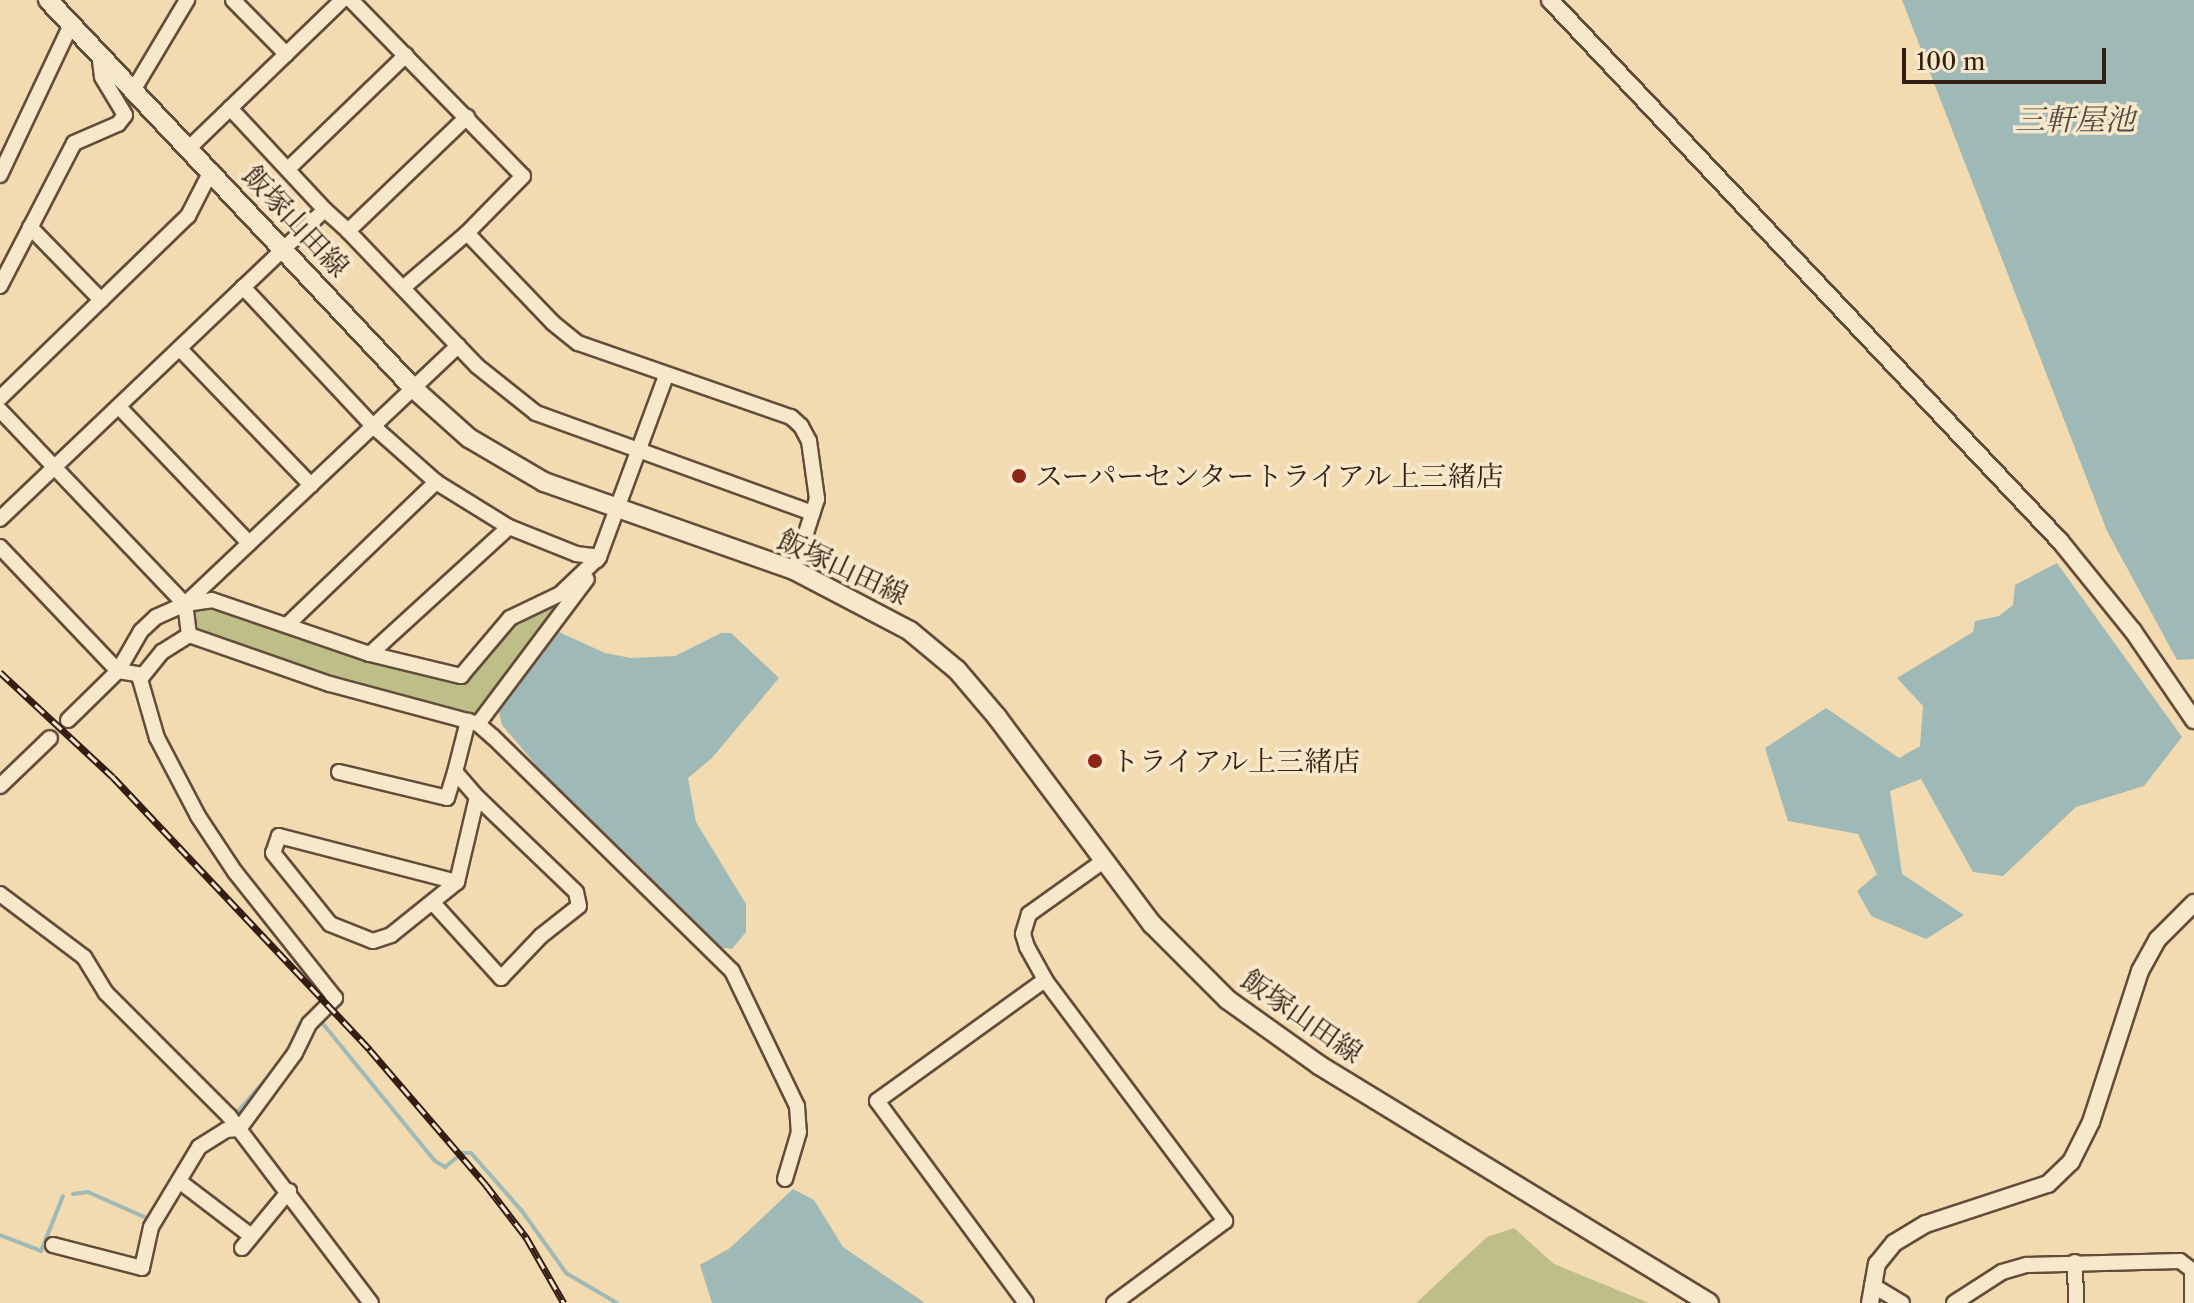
<!DOCTYPE html>
<meta charset="utf-8">
<style>
body{margin:0}
#map{position:relative;width:2194px;height:1303px;overflow:hidden;background:#f2dbb0;font-family:"Libre Caslon Text","Noto Serif JP",serif}
div>[style]{position:absolute}
.green>*{inset:0;background:#bebf88}
.water>*{inset:0;background:#9fb9b6}
.stream>*{height:4px;margin:-2px;padding:0 2px;transform-origin:2px;border-radius:2px;background:#9fb9b6}
.roads{filter:drop-shadow(2px 0 #644c3a) drop-shadow(-2px 0 #644c3a) drop-shadow(0 2px #644c3a) drop-shadow(0 -2px #644c3a)}
.minor>*{height:14px;margin:-7px;padding:0 7px;transform-origin:7px;border-radius:7px;background:#f7e8cc}
.tertiary>*{height:16px;margin:-8px;padding:0 8px;transform-origin:8px;border-radius:8px;background:#f7e8cc}
.secondary>*{height:18px;margin:-9px;padding:0 9px;transform-origin:9px;border-radius:9px;background:#f7e8cc}
.rail>*{height:7px;margin-top:-3.5px;transform-origin:0;background:repeating-linear-gradient(90deg,#f7e8cc 0 12px,#341d12 0 24px);box-sizing:border-box;border-block:2px solid #341d12}
.dots>*{width:22px;height:22px;translate:-50% -50%;box-sizing:border-box;border:4px solid #f7e8cc;border-radius:50%}
span{translate:-50% -50%;white-space:nowrap;text-align:center;line-height:1.15;-webkit-text-stroke:7px #f7e8cc;paint-order:stroke}
.street-label{font-size:28px;color:#341d12}
.poi-label{font-size:28px;color:#341d12}
.left{translate:0 -50%;text-align:left}
.water-label{font-size:30px;color:#544c43;font-style:italic}
.scale{position:absolute;left:1902px;top:48px;width:204px;height:36px;box-sizing:border-box;border:4px solid #341d12;border-top:0;padding-left:10px;font-size:24px;line-height:28px;white-space:nowrap;color:#341d12;-webkit-text-stroke:6px #f7e8cc;paint-order:stroke}
</style>
<div id="map">
<div class="green">
<div style="clip-path:polygon(203px 604px,460px 683px,511px 622px,551px 604px,557px 609px,481px 713px,469px 717px,330px 679px,199px 632px,191px 609px)"></div>
<div style="clip-path:polygon(1514px 1228px,1554px 1264px,1649px 1303px,1416px 1303px,1487px 1237px)"></div>
</div>
<div class="water">
<div style="clip-path:polygon(1902px 0,2194px 0,2194px 659px,2177px 660px,2107px 531px)"></div>
<div style="clip-path:polygon(2057px 563px,2182px 737px,2144px 786px,2076px 807px,2003px 876px,1973px 872px,1921px 779px,1890px 791px,1902px 874px,1964px 915px,1926px 939px,1871px 916px,1857px 891px,1877px 874px,1858px 834px,1788px 821px,1765px 748px,1826px 708px,1899px 758px,1920px 746px,1923px 706px,1897px 678px,1973px 632px,1975px 621px,1999px 616px,2013px 605px,2015px 585px)"></div>
<div style="clip-path:polygon(559px 632px,605px 653px,631px 658px,675px 656px,721px 633px,731px 633px,779px 678px,712px 758px,688px 778px,696px 822px,746px 904px,746px 932px,732px 949px,716px 947px,667px 904px,644px 871px,558px 791px,502px 725px,499px 712px)"></div>
<div style="clip-path:polygon(793px 1189px,814px 1200px,843px 1247px,925px 1303px,712px 1303px,700px 1265px,730px 1248px)"></div>
</div>
<div class="stream">
<div style="left:319px;top:1019px;width:183px;rotate:50.8deg"></div>
<div style="left:435px;top:1161px;width:12px;rotate:31deg"></div>
<div style="left:445px;top:1167px;width:14px;rotate:-39deg"></div>
<div style="left:284px;top:1058px;width:38px;rotate:-65deg"></div>
<div style="left:300px;top:1023px;width:16px;rotate:-35deg"></div>
<div style="left:234px;top:1116px;width:60px;rotate:-49.1deg"></div>
<div style="left:463px;top:1153px;width:8px"></div>
<div style="left:471px;top:1153px;width:77px;rotate:48.7deg"></div>
<div style="left:522px;top:1211px;width:76px;rotate:54.6deg"></div>
<div style="left:566px;top:1273px;width:59px;rotate:30.5deg"></div>
<div style="left:73px;top:1194px;width:15px;rotate:-8deg"></div>
<div style="left:88px;top:1192px;width:67px;rotate:23.9deg"></div>
<div style="left:0;top:1235px;width:44px;rotate:21.3deg"></div>
<div style="left:41px;top:1251px;width:59px;rotate:-68.2deg"></div>
</div>
<div class="roads">
<div class="minor">
<div style="left:233px;top:0;width:76px;rotate:45.5deg"></div>
<div style="left:351px;top:0;width:246px;rotate:45.7deg"></div>
<div style="left:523px;top:176px;width:80px;rotate:134.5deg"></div>
<div style="left:467px;top:233px;width:124px;rotate:46.3deg"></div>
<div style="left:553px;top:323px;width:32px;rotate:39deg"></div>
<div style="left:578px;top:343px;width:225px;rotate:19.2deg"></div>
<div style="left:791px;top:417px;width:13px;rotate:42deg"></div>
<div style="left:801px;top:426px;width:17px;rotate:62deg"></div>
<div style="left:809px;top:441px;width:59px;rotate:82.1deg"></div>
<div style="left:817px;top:499px;width:75px;rotate:107.9deg"></div>
<div style="left:134px;top:89px;width:104px;rotate:-59.2deg"></div>
<div style="left:230px;top:108px;width:139px;rotate:47deg"></div>
<div style="left:189px;top:148px;width:213px;rotate:-44deg"></div>
<div style="left:288px;top:169px;width:164px;rotate:-44deg"></div>
<div style="left:0;top:175px;width:166px;rotate:-64.7deg"></div>
<div style="left:30px;top:227px;width:102px;rotate:45.8deg"></div>
<div style="left:348px;top:231px;width:187px;rotate:46.3deg"></div>
<div style="left:477px;top:366px;width:75px;rotate:38.5deg"></div>
<div style="left:536px;top:413px;width:294px;rotate:19.9deg"></div>
<div style="left:0;top:286px;width:161px;rotate:-62.6deg"></div>
<div style="left:74px;top:143px;width:48px;rotate:-23.4deg"></div>
<div style="left:118px;top:124px;width:11px;rotate:-52deg"></div>
<div style="left:125px;top:115px;width:44px;rotate:-121.2deg"></div>
<div style="left:102px;top:77px;width:24px;rotate:-97deg"></div>
<div style="left:243px;top:287px;width:190px;rotate:46.9deg"></div>
<div style="left:373px;top:426px;width:84px;rotate:41.6deg"></div>
<div style="left:436px;top:482px;width:86px;rotate:31.7deg"></div>
<div style="left:509px;top:527px;width:72px;rotate:21.9deg"></div>
<div style="left:576px;top:554px;width:23px;rotate:7deg"></div>
<div style="left:599px;top:557px;width:4px;rotate:124deg"></div>
<div style="left:404px;top:287px;width:83px;rotate:-40.6deg"></div>
<div style="left:180px;top:349px;width:189px;rotate:46.1deg"></div>
<div style="left:0;top:398px;width:262px;rotate:-44.1deg"></div>
<div style="left:188px;top:216px;width:51px;rotate:-62.9deg"></div>
<div style="left:120px;top:408px;width:187px;rotate:46.3deg"></div>
<div style="left:0;top:410px;width:268px;rotate:46.4deg"></div>
<div style="left:0;top:519px;width:448px;rotate:-43.6deg"></div>
<div style="left:325px;top:210px;width:31px;rotate:42deg"></div>
<div style="left:348px;top:231px;width:165px;rotate:-43.8deg"></div>
<div style="left:0;top:547px;width:171px;rotate:46.4deg"></div>
<div style="left:118px;top:671px;width:24px;rotate:9deg"></div>
<div style="left:287px;top:625px;width:207px;rotate:-43.8deg"></div>
<div style="left:189px;top:635px;width:31px;rotate:-97deg"></div>
<div style="left:185px;top:604px;width:376px;rotate:-43.4deg"></div>
<div style="left:370px;top:654px;width:188px;rotate:-42.4deg"></div>
<div style="left:68px;top:720px;width:70px;rotate:-44.4deg"></div>
<div style="left:118px;top:671px;width:46px;rotate:-60.1deg"></div>
<div style="left:141px;top:631px;width:21px;rotate:-43deg"></div>
<div style="left:156px;top:617px;width:32px;rotate:-24deg"></div>
<div style="left:185px;top:604px;width:27px;rotate:-8deg"></div>
<div style="left:212px;top:600px;width:167px;rotate:18.9deg"></div>
<div style="left:370px;top:654px;width:94px;rotate:13.6deg"></div>
<div style="left:461px;top:676px;width:76px;rotate:-49.8deg"></div>
<div style="left:510px;top:618px;width:55px;rotate:-25.6deg"></div>
<div style="left:560px;top:594px;width:54px;rotate:-43.5deg"></div>
<div style="left:599px;top:557px;width:193px;rotate:-69.7deg"></div>
<div style="left:478px;top:724px;width:181px;rotate:-53.1deg"></div>
<div style="left:339px;top:772px;width:111px;rotate:13.5deg"></div>
<div style="left:447px;top:798px;width:27px;rotate:-73deg"></div>
<div style="left:0;top:786px;width:69px;rotate:-43.8deg"></div>
<div style="left:1102px;top:862px;width:90px;rotate:144.5deg"></div>
<div style="left:1029px;top:914px;width:21px;rotate:107deg"></div>
<div style="left:1023px;top:934px;width:14px;rotate:73deg"></div>
<div style="left:1027px;top:947px;width:38px;rotate:61deg"></div>
<div style="left:1045px;top:980px;width:301px;rotate:53.2deg"></div>
<div style="left:1225px;top:1221px;width:138px;rotate:143.5deg"></div>
<div style="left:457px;top:882px;width:184px;rotate:-165.5deg"></div>
<div style="left:279px;top:836px;width:18px;rotate:109deg"></div>
<div style="left:273px;top:853px;width:91px;rotate:51.2deg"></div>
<div style="left:330px;top:924px;width:46px;rotate:21.6deg"></div>
<div style="left:373px;top:941px;width:19px;rotate:-18deg"></div>
<div style="left:391px;top:935px;width:85px;rotate:-38.8deg"></div>
<div style="left:457px;top:882px;width:87px;rotate:-76.8deg"></div>
<div style="left:477px;top:797px;width:33px;rotate:-131deg"></div>
<div style="left:455px;top:772px;width:53px;rotate:-75.7deg"></div>
<div style="left:0;top:894px;width:105px;rotate:36.9deg"></div>
<div style="left:84px;top:957px;width:42px;rotate:58.6deg"></div>
<div style="left:106px;top:993px;width:174px;rotate:45deg"></div>
<div style="left:229px;top:1116px;width:235px;rotate:52.8deg"></div>
<div style="left:434px;top:904px;width:100px;rotate:47.8deg"></div>
<div style="left:501px;top:978px;width:58px;rotate:-46.4deg"></div>
<div style="left:541px;top:936px;width:48px;rotate:-38.3deg"></div>
<div style="left:579px;top:906px;width:14px;rotate:-102deg"></div>
<div style="left:576px;top:892px;width:137px;rotate:-136.2deg"></div>
<div style="left:179px;top:1181px;width:89px;rotate:37.3deg"></div>
<div style="left:53px;top:1245px;width:92px;rotate:14.5deg"></div>
<div style="left:142px;top:1268px;width:42px;rotate:-77.6deg"></div>
<div style="left:151px;top:1227px;width:93px;rotate:-59deg"></div>
<div style="left:199px;top:1147px;width:32px;rotate:-32deg"></div>
<div style="left:226px;top:1130px;width:13px;rotate:-4deg"></div>
<div style="left:239px;top:1129px;width:94px;rotate:-53.6deg"></div>
<div style="left:295px;top:1053px;width:32px;rotate:-64deg"></div>
<div style="left:309px;top:1024px;width:37px;rotate:-45deg"></div>
<div style="left:335px;top:998px;width:161px;rotate:-128.4deg"></div>
<div style="left:235px;top:872px;width:67px;rotate:-123.5deg"></div>
<div style="left:198px;top:816px;width:88px;rotate:-117.7deg"></div>
<div style="left:157px;top:738px;width:61px;rotate:-106.1deg"></div>
<div style="left:140px;top:679px;width:35px;rotate:-51deg"></div>
<div style="left:162px;top:652px;width:32px;rotate:-32deg"></div>
<div style="left:189px;top:635px;width:149px;rotate:19.2deg"></div>
<div style="left:330px;top:684px;width:153px;rotate:15.1deg"></div>
<div style="left:478px;top:724px;width:20px;rotate:41deg"></div>
<div style="left:493px;top:737px;width:334px;rotate:44.4deg"></div>
<div style="left:732px;top:971px;width:150px;rotate:64.3deg"></div>
<div style="left:797px;top:1106px;width:26px;rotate:86deg"></div>
<div style="left:799px;top:1132px;width:49px;rotate:106.6deg"></div>
<div style="left:242px;top:1248px;width:74px;rotate:-50.5deg"></div>
<div style="left:2075px;top:1262px;width:41px;rotate:88.6deg"></div>
<div style="left:1872px;top:1285px;width:35px;rotate:31deg"></div>
<div style="left:1026px;top:1303px;width:251px;rotate:-126.4deg"></div>
<div style="left:877px;top:1101px;width:207px;rotate:-35.8deg"></div>
<div style="left:1954px;top:1303px;width:57px;rotate:-32.9deg"></div>
<div style="left:2002px;top:1272px;width:26px;rotate:-16deg"></div>
<div style="left:2027px;top:1265px;width:153px;rotate:-1.5deg"></div>
<div style="left:2180px;top:1261px;width:15px;rotate:37deg"></div>
<div style="left:2192px;top:1270px;width:33px;rotate:90deg"></div>
</div>
<div class="tertiary">
<div style="left:1550px;top:0;width:743px;rotate:46.69deg"></div>
<div style="left:2060px;top:541px;width:116px;rotate:51deg"></div>
<div style="left:2133px;top:631px;width:108px;rotate:55.6deg"></div>
<div style="left:1870px;top:1303px;width:40px;rotate:-80deg"></div>
<div style="left:1877px;top:1264px;width:27px;rotate:-51deg"></div>
<div style="left:1894px;top:1243px;width:37px;rotate:-31deg"></div>
<div style="left:1926px;top:1224px;width:128px;rotate:-18.2deg"></div>
<div style="left:2048px;top:1184px;width:32px;rotate:-44deg"></div>
<div style="left:2071px;top:1162px;width:45px;rotate:-63.4deg"></div>
<div style="left:2091px;top:1122px;width:159px;rotate:-72deg"></div>
<div style="left:2140px;top:971px;width:37px;rotate:-61deg"></div>
<div style="left:2158px;top:939px;width:51px;rotate:-45deg"></div>
</div>
<div class="secondary">
<div style="left:48px;top:0;width:533px;rotate:46.75deg"></div>
<div style="left:413px;top:388px;width:75px;rotate:41.8deg"></div>
<div style="left:469px;top:438px;width:87px;rotate:30.4deg"></div>
<div style="left:544px;top:482px;width:265px;rotate:19.4deg"></div>
<div style="left:794px;top:570px;width:131px;rotate:27.7deg"></div>
<div style="left:910px;top:631px;width:61px;rotate:39.7deg"></div>
<div style="left:957px;top:670px;width:62px;rotate:49.6deg"></div>
<div style="left:997px;top:717px;width:259px;rotate:53.2deg"></div>
<div style="left:1152px;top:924px;width:107px;rotate:45deg"></div>
<div style="left:1228px;top:1000px;width:112px;rotate:35.5deg"></div>
<div style="left:1319px;top:1065px;width:457px;rotate:31.4deg"></div>
</div>
</div>
<div class="rail">
<div style="left:0;top:672px;width:154px;rotate:42.9deg"></div>
<div style="left:113px;top:777px;width:375px;rotate:46.7deg"></div>
<div style="left:370px;top:1050px;width:178px;rotate:49.3deg"></div>
<div style="left:486px;top:1185px;width:66px;rotate:52.4deg"></div>
<div style="left:526px;top:1237px;width:76px;rotate:60.1deg"></div>
</div>
<div class="dots">
<div style="left:1019px;top:476px;background:#8f2418"></div>
<div style="left:1095px;top:761px;background:#8f2418"></div>
</div>
<div class="street-label">
<span style="left:296px;top:221px;rotate:47deg">飯塚山田線</span>
<span style="left:843px;top:567px;rotate:25deg">飯塚山田線</span>
<span style="left:1302px;top:1016px;rotate:35deg">飯塚山田線</span>
</div>
<div class="poi-label">
<span class="left" style="left:1035px;top:476px">スーパーセンタートライアル上三緒店</span>
<span class="left" style="left:1111px;top:761px">トライアル上三緒店</span>
</div>
<div class="water-label">
<span style="left:2075px;top:120px">三軒屋池</span>
</div>
<div class="scale">100 m</div>
</div>
